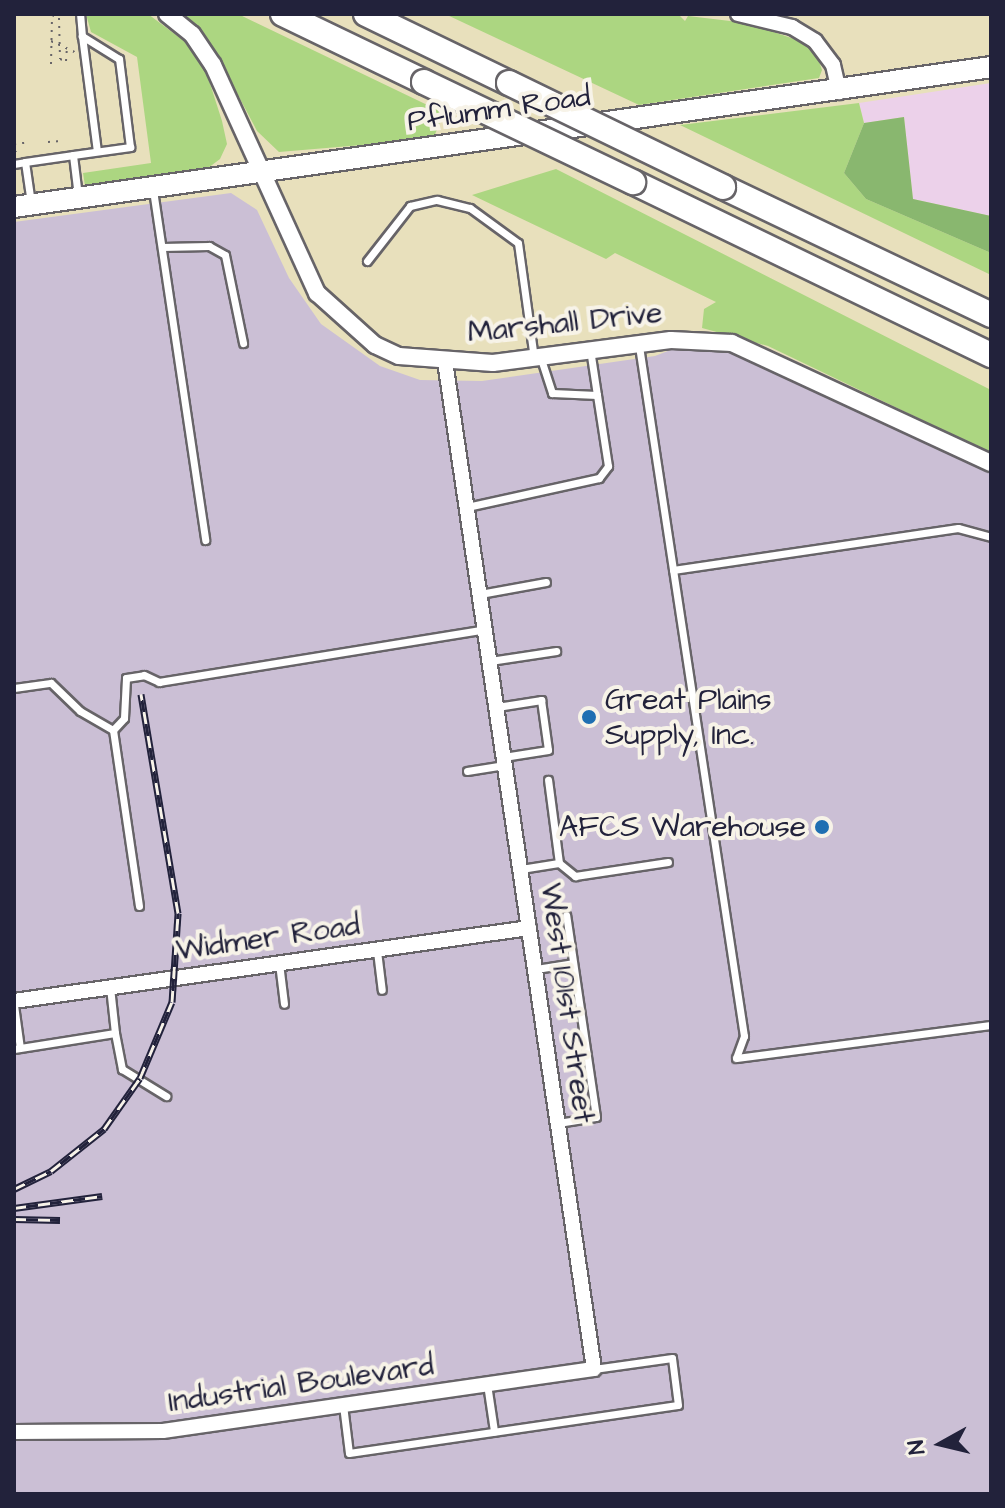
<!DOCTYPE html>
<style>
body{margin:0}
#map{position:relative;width:1005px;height:1508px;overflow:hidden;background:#e8e0bc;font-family:"Architects Daughter",sans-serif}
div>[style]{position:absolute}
.built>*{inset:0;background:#ecd1ea}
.industrial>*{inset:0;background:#cbbfd5}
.green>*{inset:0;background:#acd681}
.forest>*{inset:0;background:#89b76f}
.path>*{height:2px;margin-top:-1px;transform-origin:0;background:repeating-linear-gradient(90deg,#676468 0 2px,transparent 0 8px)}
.roads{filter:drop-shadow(2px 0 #676468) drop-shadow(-2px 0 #676468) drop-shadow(0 2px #676468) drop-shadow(0 -2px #676468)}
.service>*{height:7px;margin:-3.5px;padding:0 3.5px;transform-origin:3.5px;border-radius:3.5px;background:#fff}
.minor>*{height:14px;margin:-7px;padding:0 7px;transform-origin:7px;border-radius:7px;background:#fff}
.tertiary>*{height:16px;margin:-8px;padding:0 8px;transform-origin:8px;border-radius:8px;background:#fff}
.secondary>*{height:20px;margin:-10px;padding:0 10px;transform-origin:10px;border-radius:10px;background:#fff}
.motorway>*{height:24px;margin:-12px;padding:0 12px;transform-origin:12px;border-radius:12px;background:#fff}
.rail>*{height:7px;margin-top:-3.5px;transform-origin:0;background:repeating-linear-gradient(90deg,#f7f3e8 0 12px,#22223b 0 24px);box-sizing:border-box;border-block:2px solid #22223b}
.bridges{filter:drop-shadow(2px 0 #676468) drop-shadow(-2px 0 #676468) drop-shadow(0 2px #676468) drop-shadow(0 -2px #676468)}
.motorway-bridge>*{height:24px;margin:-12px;padding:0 12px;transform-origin:12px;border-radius:12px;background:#fff}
.dots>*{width:22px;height:22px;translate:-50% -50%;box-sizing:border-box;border:4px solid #f7f3e8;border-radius:50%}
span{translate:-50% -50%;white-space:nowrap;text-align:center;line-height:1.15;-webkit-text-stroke:8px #f7f3e8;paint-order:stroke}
.street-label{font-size:30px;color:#22223b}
.poi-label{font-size:30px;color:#22223b}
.left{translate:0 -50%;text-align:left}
.right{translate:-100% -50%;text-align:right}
.frame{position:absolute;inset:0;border:16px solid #22223b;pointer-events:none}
.north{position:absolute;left:901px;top:1404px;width:80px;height:80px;-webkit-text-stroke:6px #f7f3e8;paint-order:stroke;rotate:262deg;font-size:22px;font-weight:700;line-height:32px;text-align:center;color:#22223b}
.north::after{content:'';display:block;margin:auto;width:28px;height:36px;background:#22223b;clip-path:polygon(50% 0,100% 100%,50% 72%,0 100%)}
</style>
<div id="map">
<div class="built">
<div style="clip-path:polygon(991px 83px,991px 216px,913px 199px,904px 117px,864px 123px,859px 103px)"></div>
</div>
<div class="industrial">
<div style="clip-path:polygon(231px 193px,257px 210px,289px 278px,321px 324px,380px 366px,420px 380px,482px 381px,655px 356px,673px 349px,731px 351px,991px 471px,991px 1494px,14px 1494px,14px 222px)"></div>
</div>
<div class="green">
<div style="clip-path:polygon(86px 14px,148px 14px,184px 41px,206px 71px,222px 121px,227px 144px,220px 159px,208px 168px,85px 186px,83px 173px,151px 163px,137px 57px,91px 32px)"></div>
<div style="clip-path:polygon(181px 14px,238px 14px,444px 113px,433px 139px,279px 152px,257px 131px,211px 44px)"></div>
<div style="clip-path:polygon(445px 14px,678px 14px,685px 21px,688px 16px,747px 23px,803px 42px,816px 52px,822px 70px,819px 78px,639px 105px)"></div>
<div style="clip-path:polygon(859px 103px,864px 123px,844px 173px,866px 199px,991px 253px,991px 275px,680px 125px)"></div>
<div style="clip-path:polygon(556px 169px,991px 390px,991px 453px,768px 346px,702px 328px,704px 309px,716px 302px,615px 253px,606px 259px,472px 195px)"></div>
</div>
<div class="forest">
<div style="clip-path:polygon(904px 117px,913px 199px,991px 216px,991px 253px,866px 199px,844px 173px,864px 123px)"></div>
</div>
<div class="path">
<div style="left:51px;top:41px;width:26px;rotate:25deg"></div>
<div style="left:51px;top:64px;width:49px;rotate:-88.8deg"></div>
<div style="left:52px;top:15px;width:8px;rotate:23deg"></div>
<div style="left:59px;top:18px;width:41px;rotate:88.6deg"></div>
<div style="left:60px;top:59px;width:6px;rotate:18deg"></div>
<div style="left:66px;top:61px;width:13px;rotate:-86deg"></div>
<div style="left:23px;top:142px;width:8px;rotate:83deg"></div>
<div style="left:48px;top:142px;width:13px;rotate:-4deg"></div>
<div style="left:15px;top:143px;width:9px;rotate:84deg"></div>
</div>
<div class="roads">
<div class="service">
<div style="left:82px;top:36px;width:116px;rotate:82.6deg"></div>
<div style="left:25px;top:162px;width:49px;rotate:-8.3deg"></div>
<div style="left:14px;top:164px;width:11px;rotate:-10deg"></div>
<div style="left:25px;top:162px;width:41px;rotate:81.7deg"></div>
<div style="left:153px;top:190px;width:354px;rotate:81.5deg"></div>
<div style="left:78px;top:196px;width:41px;rotate:-97deg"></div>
<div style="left:73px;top:155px;width:58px;rotate:-8deg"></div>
<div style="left:130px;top:147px;width:89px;rotate:-97.1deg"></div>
<div style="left:119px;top:59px;width:44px;rotate:-148.1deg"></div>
<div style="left:82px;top:36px;width:22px;rotate:-95deg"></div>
<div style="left:162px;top:247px;width:47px;rotate:-1.2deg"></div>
<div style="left:209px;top:246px;width:18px;rotate:29deg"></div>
<div style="left:225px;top:255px;width:90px;rotate:78.4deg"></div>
<div style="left:367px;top:261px;width:70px;rotate:-52deg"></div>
<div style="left:410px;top:206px;width:28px;rotate:-13deg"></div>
<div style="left:437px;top:200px;width:34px;rotate:14deg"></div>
<div style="left:470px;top:208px;width:59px;rotate:36.1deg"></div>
<div style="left:518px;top:243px;width:116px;rotate:82.1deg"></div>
<div style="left:639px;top:346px;width:698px;rotate:81.35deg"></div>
<div style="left:744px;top:1036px;width:23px;rotate:110deg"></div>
<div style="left:736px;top:1058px;width:257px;rotate:-7.4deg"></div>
<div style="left:541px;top:359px;width:36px;rotate:72deg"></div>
<div style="left:552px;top:393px;width:45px;rotate:2.5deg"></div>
<div style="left:597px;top:395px;width:47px;rotate:-98.7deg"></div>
<div style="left:467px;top:507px;width:135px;rotate:-12.4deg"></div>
<div style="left:599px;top:478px;width:15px;rotate:-53deg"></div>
<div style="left:608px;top:466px;width:72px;rotate:-98.8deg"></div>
<div style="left:673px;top:570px;width:288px;rotate:-8.4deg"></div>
<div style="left:958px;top:528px;width:34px;rotate:15deg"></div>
<div style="left:480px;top:594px;width:67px;rotate:-10.3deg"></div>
<div style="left:490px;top:661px;width:67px;rotate:-8.6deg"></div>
<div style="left:14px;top:688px;width:37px;rotate:-8deg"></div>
<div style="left:51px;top:683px;width:40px;rotate:44deg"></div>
<div style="left:80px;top:711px;width:38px;rotate:30deg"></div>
<div style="left:497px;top:707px;width:45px;rotate:-9deg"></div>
<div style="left:541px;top:700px;width:50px;rotate:82deg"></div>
<div style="left:548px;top:750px;width:45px;rotate:171deg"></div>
<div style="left:467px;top:771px;width:38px;rotate:-9deg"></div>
<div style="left:559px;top:863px;width:21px;rotate:39deg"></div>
<div style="left:575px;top:876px;width:94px;rotate:-8.6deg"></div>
<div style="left:521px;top:869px;width:38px;rotate:-9deg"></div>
<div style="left:559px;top:863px;width:84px;rotate:-97.5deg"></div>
<div style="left:139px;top:906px;width:178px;rotate:-98.4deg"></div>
<div style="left:113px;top:730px;width:16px;rotate:-47deg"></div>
<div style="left:124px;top:718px;width:40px;rotate:-87.1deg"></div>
<div style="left:126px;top:678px;width:18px;rotate:-9deg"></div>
<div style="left:144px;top:675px;width:17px;rotate:25deg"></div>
<div style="left:159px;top:682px;width:330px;rotate:-9.2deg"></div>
<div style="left:377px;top:951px;width:39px;rotate:83deg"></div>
<div style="left:279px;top:963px;width:41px;rotate:83deg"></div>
<div style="left:536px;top:969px;width:37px;rotate:-9deg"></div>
<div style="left:14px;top:1005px;width:43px;rotate:82.1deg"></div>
<div style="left:115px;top:1033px;width:37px;rotate:79deg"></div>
<div style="left:122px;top:1069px;width:52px;rotate:31.5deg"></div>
<div style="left:14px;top:1049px;width:102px;rotate:-9deg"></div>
<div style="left:115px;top:1033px;width:46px;rotate:-96.2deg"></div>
<div style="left:558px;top:1123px;width:38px;rotate:-9deg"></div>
<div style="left:596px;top:1117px;width:204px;rotate:-98.4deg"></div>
<div style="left:487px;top:1384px;width:48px;rotate:81.5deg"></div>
<div style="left:343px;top:1405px;width:48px;rotate:82.9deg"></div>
<div style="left:349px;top:1453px;width:332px;rotate:-8.3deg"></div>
<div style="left:678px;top:1405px;width:47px;rotate:-97.3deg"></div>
<div style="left:672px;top:1358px;width:79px;rotate:172deg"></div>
</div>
<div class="minor">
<div style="left:738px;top:14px;width:56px;rotate:13.5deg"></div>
<div style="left:792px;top:27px;width:27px;rotate:31deg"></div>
<div style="left:815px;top:41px;width:30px;rotate:53deg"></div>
<div style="left:833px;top:65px;width:28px;rotate:77deg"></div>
<div style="left:14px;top:1001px;width:520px;rotate:-8.07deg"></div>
<div style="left:14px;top:1432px;width:149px;rotate:-0.4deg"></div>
<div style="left:163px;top:1431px;width:435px;rotate:-8.2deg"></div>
<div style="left:594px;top:1369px;width:1019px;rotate:-98.41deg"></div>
</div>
<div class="tertiary">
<div style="left:167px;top:14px;width:32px;rotate:39deg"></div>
<div style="left:192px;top:34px;width:37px;rotate:56deg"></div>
<div style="left:213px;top:65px;width:251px;rotate:65.5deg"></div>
<div style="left:317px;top:293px;width:78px;rotate:41.9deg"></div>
<div style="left:375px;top:345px;width:26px;rotate:25deg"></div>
<div style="left:399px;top:356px;width:94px;rotate:4.3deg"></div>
<div style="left:493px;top:363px;width:179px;rotate:-7.4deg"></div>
<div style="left:671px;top:340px;width:61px;rotate:2.8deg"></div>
<div style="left:732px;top:343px;width:285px;rotate:24.9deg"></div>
</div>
<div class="secondary">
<div style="left:14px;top:207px;width:987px;rotate:-8.15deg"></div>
</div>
<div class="motorway">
<div style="left:283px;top:14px;width:157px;rotate:25.7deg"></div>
<div style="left:366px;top:14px;width:159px;rotate:25.8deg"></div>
<div style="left:633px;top:182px;width:398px;rotate:25.8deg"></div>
<div style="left:723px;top:187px;width:297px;rotate:25.5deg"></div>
</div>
</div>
<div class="rail">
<div style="left:14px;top:1189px;width:41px;rotate:-25.9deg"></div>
<div style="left:51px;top:1171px;width:68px;rotate:-38.4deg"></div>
<div style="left:104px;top:1129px;width:62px;rotate:-54.8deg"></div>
<div style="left:140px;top:1078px;width:82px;rotate:-67.2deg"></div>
<div style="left:172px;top:1002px;width:89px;rotate:-86.1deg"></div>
<div style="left:178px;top:913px;width:222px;rotate:-99.6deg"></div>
<div style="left:14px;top:1208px;width:89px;rotate:-7.8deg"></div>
<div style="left:14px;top:1219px;width:46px;rotate:1.2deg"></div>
</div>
<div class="bridges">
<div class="motorway-bridge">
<div style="left:424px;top:82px;width:232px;rotate:25.6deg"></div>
<div style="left:509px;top:83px;width:238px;rotate:25.9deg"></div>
</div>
</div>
<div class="dots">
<div style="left:589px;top:717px;background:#1f6fb2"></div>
<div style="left:822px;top:827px;background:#1f6fb2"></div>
</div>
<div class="street-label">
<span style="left:499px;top:109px;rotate:-8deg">Pflumm Road</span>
<span style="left:565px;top:323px;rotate:-6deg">Marshall Drive</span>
<span style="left:268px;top:938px;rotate:-8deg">Widmer Road</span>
<span style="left:567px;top:1003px;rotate:82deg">West 101st Street</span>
<span style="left:301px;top:1384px;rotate:-8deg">Industrial Boulevard</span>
</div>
<div class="poi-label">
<span class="left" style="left:605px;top:717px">Great Plains<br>Supply, Inc.</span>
<span class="right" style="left:806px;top:827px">AFCS Warehouse</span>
</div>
<div class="frame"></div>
<div class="north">N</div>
</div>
